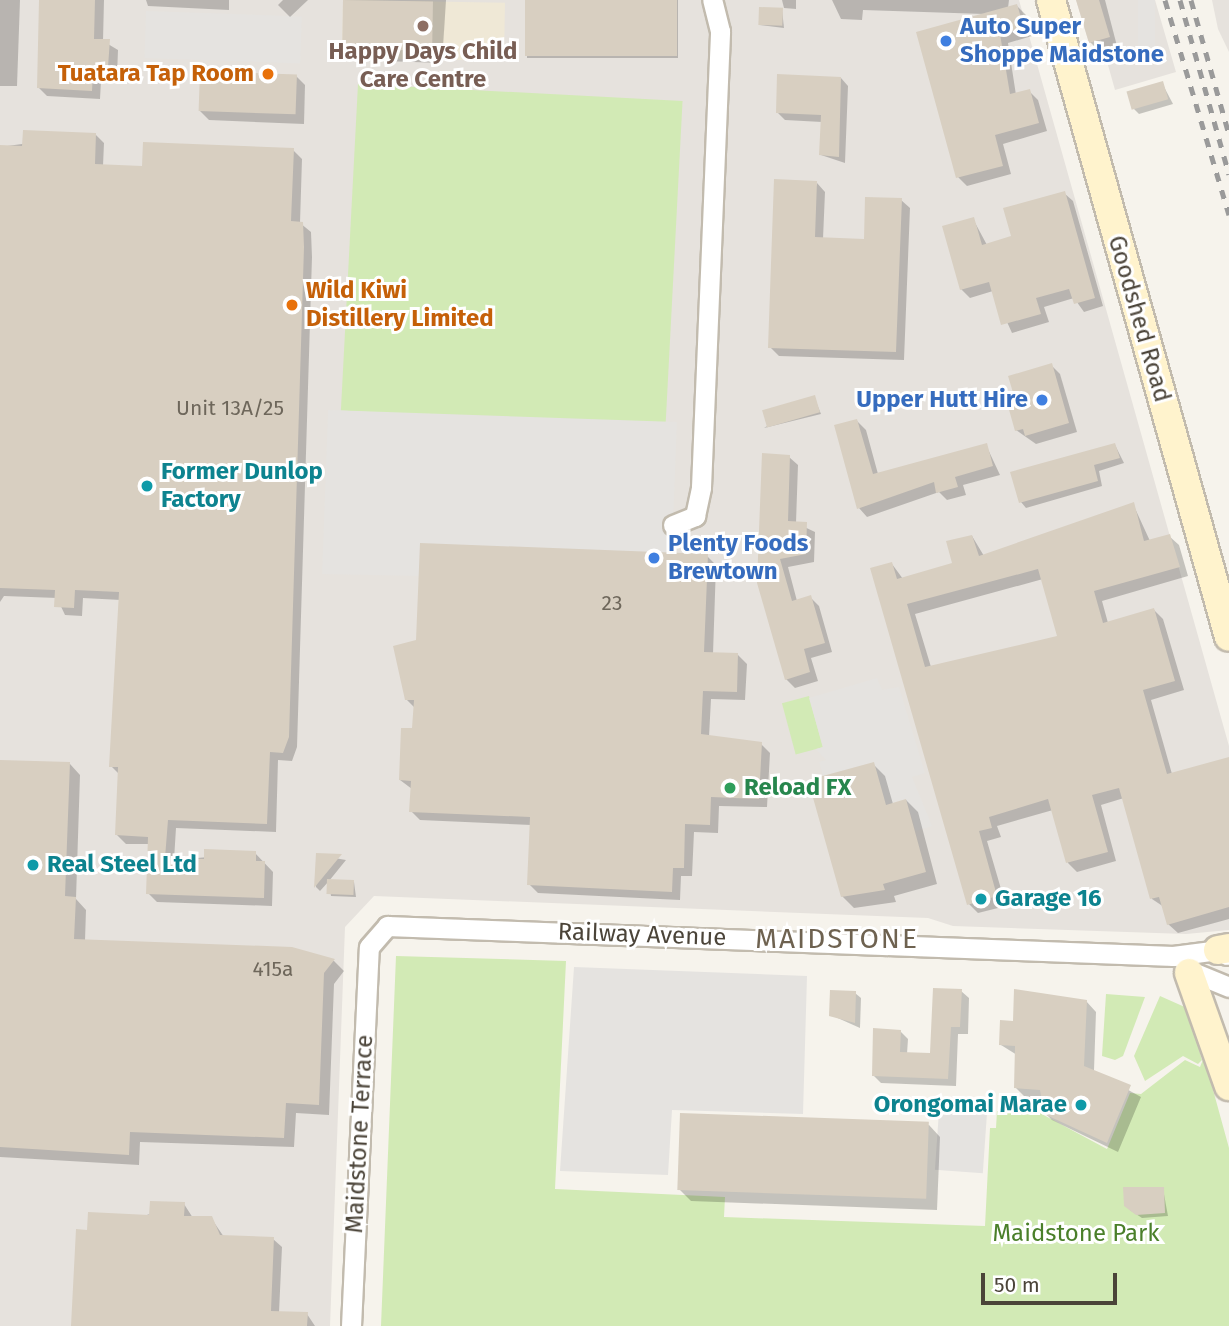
<!DOCTYPE html>
<style>
body{margin:0}
#map{position:relative;width:1229px;height:1326px;overflow:hidden;background:#f6f3ec;font-family:"Fira Sans",sans-serif}
div>[style]{position:absolute}
.industrial>*{inset:0;background:#e6e2dd}
.education>*{inset:0;background:#efe8d6;transform-origin:0 0}
.green>*{inset:0;background:#d2eab5;transform-origin:0 0}
.parking>*{inset:0;background:#e5e3e0;transform-origin:0 0}
.shadow>*{inset:0;background:#0003;transform-origin:0 0}
.building>*{inset:0;background:#d8cfc1;transform-origin:0 0}
.roads{filter:drop-shadow(2px 0 #c2bbae) drop-shadow(-2px 0 #c2bbae) drop-shadow(0 2px #c2bbae) drop-shadow(0 -2px #c2bbae)}
.street>*{height:19px;margin:-9.5px;padding:0 9.5px;transform-origin:9.5px;border-radius:9.5px;background:#fff}
.secondary>*{height:28px;margin:-14px;padding:0 14px;transform-origin:14px;border-radius:14px;background:#fff3cd}
.rail>*{height:5px;margin-top:-2.5px;transform-origin:0;background:repeating-linear-gradient(90deg,#9a9a9a 0 9px,transparent 0 18px)}
.dots>*{width:19px;height:19px;translate:-50% -50%;box-sizing:border-box;border:4px solid #fff;border-radius:50%}
span{translate:-50% -50%;white-space:nowrap;text-align:center;line-height:1.15;-webkit-text-stroke:6px #fff;paint-order:stroke}
.number-label{font-size:21px;color:#6e675b}
.number-label span{-webkit-text-stroke-width:0}
.shop-label{font-size:24px;color:#366cbe;font-weight:700}
.left{translate:0 -50%;text-align:left}
.right{translate:-100% -50%;text-align:right}
.education-label{font-size:24px;color:#785e54;font-weight:700}
.food-label{font-size:24px;color:#c56008;font-weight:700}
.street-label{font-size:24px;color:#4b4439}
.culture-label{font-size:24px;color:#0d838f;font-weight:700}
.leisure-label{font-size:24px;color:#27864d;font-weight:700}
.park-label{font-size:24px;color:#4a7f2a}
.quarter-label{font-size:28px;color:#6e6250;letter-spacing:2px}
.scale{position:absolute;left:981px;top:1273px;width:136px;height:32px;box-sizing:border-box;border:4px solid #4b4439;border-top:0;padding-left:9px;font-size:21px;line-height:24px;white-space:nowrap;color:#4b4439;-webkit-text-stroke:5px #fff;paint-order:stroke}
</style>
<div id="map">
<div class="industrial">
<div style="clip-path:polygon(0 0,1019px 0,1229px 746px,1229px 930px,1186px 934px,953px 926px,928px 918px,374px 896px,345px 927px,330px 1326px,0 1326px)"></div>
<div style="clip-path:polygon(1076px 0,1155px 0,1176px 72px,1115px 90px,1101px 40px,1089px 43px)"></div>
<div style="clip-path:polygon(1212px 0,1229px 0,1229px 52px,1218px 29px)"></div>
</div>
<div class="education">
<div style="left:343px;top:0;width:162px;height:58px;rotate:1deg"></div>
</div>
<div class="green">
<div style="left:358px;top:84px;width:325px;height:327px;rotate:3deg"></div>
<div style="left:809px;top:696px;width:53px;height:28px;rotate:75deg"></div>
<div style="clip-path:polygon(396px 956px,566px 961px,555px 1189px,725px 1197px,724px 1217px,985px 1226px,990px 1128px,996px 1128px,997px 1111px,1038px 1112px,1107px 1149px,1130px 1093px,1141px 1094px,1185px 1060px,1200px 1067px,1204px 1057px,1229px 1148px,1229px 1326px,381px 1326px)"></div>
<div style="clip-path:polygon(1106px 994px,1145px 997px,1123px 1056px,1115px 1060px,1102px 1056px)"></div>
<div style="clip-path:polygon(1160px 996px,1187px 1008px,1202px 1060px,1198px 1064px,1183px 1056px,1145px 1081px,1134px 1056px)"></div>
</div>
<div class="parking">
<div style="left:1138px;top:0;width:17px;height:51px"></div>
<div style="left:146px;top:11px;width:156px;height:47px;rotate:2deg"></div>
<div style="clip-path:polygon(328px 410px,677px 422px,672px 553px,419px 576px,322px 574px)"></div>
<div style="clip-path:polygon(877px 678px,882px 690px,899px 687px,925px 773px,912px 777px,932px 826px,916px 831px,906px 799px,881px 806px,823px 776px,819px 762px,826px 760px,816px 749px,823px 747px,809px 698px)"></div>
<div style="clip-path:polygon(574px 967px,807px 976px,803px 1114px,672px 1110px,668px 1175px,560px 1171px)"></div>
<div style="left:940px;top:1097px;width:48px;height:73px;rotate:4deg"></div>
</div>
<div class="shadow">
<div style="clip-path:polygon(0 0,20px 0,17px 86px,0 86px)"></div>
<div style="clip-path:polygon(42px 0,104px 0,103px 41px,118px 50px,117px 76px,101px 81px,100px 99px,47px 96px,39px 88px)"></div>
<div style="clip-path:polygon(146px 0,229px 0,229px 10px,148px 6px)"></div>
<div style="clip-path:polygon(283px 0,308px 0,290px 17px,278px 5px)"></div>
<div style="clip-path:polygon(345px 0,446px 0,442px 63px,355px 60px,343px 48px)"></div>
<div style="left:527px;top:0;width:151px;height:58px"></div>
<div style="clip-path:polygon(782px 0,796px 0,796px 9px,784px 8px)"></div>
<div style="clip-path:polygon(832px 0,1009px 0,1008px 8px,1017px 6px,1026px 15px,1032px 36px,1008px 43px,1016px 95px,1029px 91px,1038px 100px,1047px 131px,1003px 144px,1011px 174px,967px 186px,958px 177px,984px 14px,863px 10px,862px 20px,841px 19px)"></div>
<div style="clip-path:polygon(1078px 0,1105px 0,1117px 46px,1099px 51px,1090px 42px)"></div>
<div style="clip-path:polygon(782px 10px,784px 28px,760px 25px)"></div>
<div style="clip-path:polygon(296px 76px,305px 85px,304px 124px,209px 120px,200px 111px)"></div>
<div style="clip-path:polygon(841px 78px,848px 86px,845px 163px,821px 155px,822px 122px,785px 120px,778px 113px)"></div>
<div style="clip-path:polygon(1162px 83px,1173px 104px,1139px 114px,1133px 108px)"></div>
<div style="clip-path:polygon(95px 134px,104px 143px,103px 166px,144px 168px,293px 150px,302px 159px,300px 223px,311px 232px,312px 257px,297px 747px,292px 761px,278px 760px,276px 832px,176px 828px,174px 860px,255px 853px,273px 872px,272px 906px,157px 902px,148px 893px,150px 844px,126px 844px,117px 835px,119px 774px,111px 766px,121px 600px,83px 598px,82px 616px,65px 615px,57px 598px,4px 596px,0 602px,0 147px)"></div>
<div style="clip-path:polygon(817px 183px,825px 192px,823px 239px,866px 241px,901px 200px,910px 208px,904px 360px,779px 356px,770px 347px)"></div>
<div style="clip-path:polygon(1064px 193px,1073px 201px,1103px 306px,1084px 312px,1074px 298px,1044px 307px,1049px 322px,1012px 333px,993px 291px,970px 298px,961px 289px,973px 219px,987px 245px,1014px 238px)"></div>
<div style="clip-path:polygon(1051px 365px,1060px 374px,1077px 432px,1036px 444px,1016px 430px,1016px 397px)"></div>
<div style="clip-path:polygon(814px 397px,821px 414px,764px 428px)"></div>
<div style="clip-path:polygon(857px 421px,866px 430px,878px 474px,986px 445px,1000px 475px,963px 485px,966px 495px,947px 500px,939px 492px,867px 517px,859px 508px)"></div>
<div style="clip-path:polygon(1115px 445px,1124px 463px,1099px 471px,1102px 486px,1026px 508px,1021px 502px)"></div>
<div style="clip-path:polygon(789px 457px,798px 465px,796px 523px,815px 532px,814px 562px,788px 567px,797px 601px,810px 597px,819px 606px,832px 652px,811px 658px,818px 681px,795px 688px,786px 679px,759px 583px)"></div>
<div style="clip-path:polygon(evenodd,1133px 504px,1150px 541px,1169px 536px,1179px 545px,1188px 576px,1102px 601px,1108px 623px,1154px 610px,1163px 619px,1184px 690px,1151px 700px,1172px 774px,1229px 759px,1229px 919px,1178px 933px,1168px 924px,1164px 907px,1152px 899px,1124px 798px,1101px 805px,1116px 861px,1077px 872px,1068px 863px,1053px 810px,997px 826px,1001px 837px,987px 841px,1006px 906px,978px 913px,969px 904px,892px 564px,903px 579px,954px 564px,972px 536px,984px 556px,1133px 504px,1043px 579px,1059px 637px,931px 667px,915px 614px,1043px 579px)"></div>
<div style="clip-path:polygon(707px 556px,716px 565px,713px 654px,738px 655px,747px 664px,745px 700px,711px 699px,709px 737px,761px 744px,770px 753px,767px 807px,719px 806px,718px 833px,694px 832px,692px 876px,681px 876px,680px 900px,538px 893px,529px 884px,531px 825px,420px 820px,411px 811px,412px 789px,400px 780px,414px 730px,415px 708px,406px 699px)"></div>
<div style="clip-path:polygon(0 761px,70px 764px,80px 775px,76px 899px,86px 910px,85px 941px,292px 949px,334px 961px,344px 971px,334px 984px,329px 1115px,296px 1113px,294px 1147px,140px 1142px,139px 1165px,0 1157px)"></div>
<div style="clip-path:polygon(873px 764px,885px 776px,893px 804px,906px 800px,918px 812px,937px 884px,894px 896px,896px 902px,854px 908px,842px 896px)"></div>
<div style="clip-path:polygon(317px 855px,346px 860px,329px 881px,354px 882px,356px 897px,331px 896px,329px 881px,320px 891px,316px 887px)"></div>
<div style="clip-path:polygon(961px 991px,969px 998px,968px 1034px,958px 1034px,956px 1086px,881px 1083px,873px 1075px,900px 1031px,908px 1039px,907px 1054px,932px 1054px)"></div>
<div style="clip-path:polygon(855px 993px,861px 998px,860px 1028px,831px 1015px)"></div>
<div style="clip-path:polygon(1086px 1001px,1096px 1012px,1094px 1071px,1141px 1097px,1118px 1152px,1052px 1120px,1041px 1109px,1041px 1099px,1026px 1098px,1016px 1088px,1017px 1055px,1001px 1045px,1015px 1023px)"></div>
<div style="clip-path:polygon(929px 1125px,940px 1137px,937px 1210px,691px 1201px,679px 1189px)"></div>
<div style="clip-path:polygon(1163px 1189px,1168px 1216px,1142px 1218px,1130px 1210px)"></div>
<div style="clip-path:polygon(184px 1204px,193px 1218px,211px 1218px,224px 1237px,273px 1239px,282px 1247px,279px 1313px,307px 1314px,315px 1326px,73px 1326px,89px 1232px)"></div>
</div>
<div class="building">
<div style="clip-path:polygon(39px 0,95px 0,94px 39px,110px 39px,108px 67px,93px 72px,92px 91px,37px 88px)"></div>
<div style="left:343px;top:0;width:90px;height:49px;rotate:1deg"></div>
<div style="left:525px;top:0;width:152px;height:56px"></div>
<div style="clip-path:polygon(1076px 0,1099px 0,1110px 37px,1089px 43px)"></div>
<div style="clip-path:polygon(1017px 4px,1024px 28px,1000px 34px,1010px 94px,1030px 89px,1039px 123px,995px 135px,1003px 166px,956px 178px,916px 32px)"></div>
<div style="left:759px;top:7px;width:24px;height:18px;rotate:2deg"></div>
<div style="left:200px;top:71px;width:97px;height:40px;rotate:2deg"></div>
<div style="clip-path:polygon(777px 74px,841px 77px,839px 157px,819px 155px,821px 115px,776px 113px)"></div>
<div style="left:1163px;top:81px;width:19px;height:38px;rotate:74deg"></div>
<div style="clip-path:polygon(23px 130px,96px 133px,95px 164px,142px 166px,143px 142px,294px 148px,291px 221px,303px 222px,304px 247px,289px 737px,283px 753px,270px 752px,267px 824px,168px 820px,165px 858px,204px 859px,204px 849px,256px 851px,256px 861px,265px 861px,264px 898px,146px 894px,148px 837px,115px 835px,118px 767px,109px 767px,119px 592px,75px 590px,74px 608px,54px 607px,55px 590px,0 588px,0 145px,22px 146px)"></div>
<div style="clip-path:polygon(774px 179px,817px 181px,815px 237px,864px 239px,865px 197px,902px 198px,896px 352px,768px 348px)"></div>
<div style="clip-path:polygon(1065px 191px,1095px 298px,1074px 304px,1069px 289px,1036px 298px,1041px 314px,1001px 325px,989px 282px,960px 290px,942px 226px,974px 217px,982px 245px,1011px 236px,1003px 208px)"></div>
<div style="clip-path:polygon(1052px 363px,1069px 423px,1025px 436px,1023px 429px,1015px 431px,1006px 399px,1014px 396px,1008px 376px)"></div>
<div style="left:815px;top:395px;width:18px;height:55px;rotate:74deg"></div>
<div style="clip-path:polygon(857px 419px,873px 474px,987px 443px,993px 466px,955px 477px,958px 487px,936px 493px,934px 482px,857px 509px,834px 425px)"></div>
<div style="clip-path:polygon(1115px 443px,1120px 458px,1094px 465px,1098px 481px,1019px 503px,1010px 472px)"></div>
<div style="clip-path:polygon(762px 453px,790px 455px,788px 521px,807px 522px,806px 554px,780px 559px,792px 601px,811px 595px,825px 643px,804px 649px,810px 672px,785px 680px,757px 583px)"></div>
<div style="clip-path:polygon(evenodd,1134px 502px,1144px 541px,1170px 534px,1180px 567px,1094px 591px,1103px 623px,1154px 608px,1175px 681px,1143px 690px,1167px 774px,1229px 757px,1229px 907px,1167px 925px,1159px 897px,1150px 899px,1119px 788px,1092px 795px,1108px 852px,1066px 863px,1048px 799px,989px 817px,992px 828px,979px 831px,997px 896px,967px 905px,870px 568px,892px 562px,897px 579px,952px 563px,946px 541px,972px 535px,979px 556px,1134px 502px,1038px 569px,1057px 636px,925px 667px,907px 604px,1038px 569px)"></div>
<div style="clip-path:polygon(420px 543px,708px 554px,704px 652px,738px 653px,737px 692px,703px 691px,701px 734px,762px 742px,759px 799px,711px 797px,710px 825px,685px 824px,684px 868px,673px 868px,672px 892px,527px 885px,530px 817px,409px 812px,411px 781px,399px 780px,401px 728px,412px 728px,414px 700px,405px 700px,393px 646px,416px 640px)"></div>
<div style="clip-path:polygon(0 760px,70px 762px,65px 896px,76px 897px,74px 939px,292px 947px,335px 959px,324px 973px,319px 1105px,286px 1103px,284px 1138px,130px 1132px,129px 1155px,0 1147px)"></div>
<div style="clip-path:polygon(874px 762px,886px 805px,906px 799px,926px 872px,883px 884px,885px 890px,841px 897px,808px 780px)"></div>
<div style="clip-path:polygon(316px 853px,342px 854px,314px 888px)"></div>
<div style="left:327px;top:879px;width:27px;height:15px;rotate:2deg"></div>
<div style="clip-path:polygon(933px 988px,962px 989px,960px 1027px,951px 1027px,948px 1079px,872px 1076px,873px 1028px,901px 1030px,900px 1052px,930px 1053px)"></div>
<div style="clip-path:polygon(1014px 989px,1087px 1000px,1084px 1066px,1131px 1085px,1107px 1143px,1044px 1114px,1040px 1090px,1014px 1088px,1015px 1046px,999px 1045px,1000px 1020px,1013px 1021px)"></div>
<div style="clip-path:polygon(830px 990px,856px 991px,855px 1023px,829px 1016px)"></div>
<div style="left:680px;top:1113px;width:249px;height:77px;rotate:2deg"></div>
<div style="clip-path:polygon(1123px 1187px,1164px 1187px,1165px 1213px,1136px 1215px,1124px 1206px)"></div>
<div style="clip-path:polygon(150px 1201px,185px 1202px,184px 1216px,212px 1216px,220px 1235px,274px 1237px,271px 1311px,308px 1312px,307px 1326px,71px 1326px,76px 1229px,87px 1230px,88px 1212px,149px 1215px)"></div>
</div>
<div class="roads">
<div class="street">
<div style="left:673px;top:525px;width:24px;rotate:-22deg"></div>
<div style="left:695px;top:516px;width:30px;rotate:-78deg"></div>
<div style="left:701px;top:487px;width:456px;rotate:-87.6deg"></div>
<div style="left:720px;top:31px;width:32px;rotate:-104deg"></div>
<div style="left:1185px;top:969px;width:48px;rotate:22.2deg"></div>
<div style="left:351px;top:1326px;width:379px;rotate:-87.3deg"></div>
<div style="left:369px;top:947px;width:28px;rotate:-49deg"></div>
<div style="left:387px;top:926px;width:787px;rotate:2.19deg"></div>
<div style="left:1173px;top:956px;width:45px;rotate:-7.6deg"></div>
<div style="left:1218px;top:950px;width:10px;rotate:29deg"></div>
</div>
<div class="secondary">
<div style="left:1051px;top:0;width:661px;rotate:74.39deg"></div>
<div style="left:1218px;top:950px;width:11px;rotate:-10deg"></div>
<div style="left:1189px;top:973px;width:120px;rotate:70.5deg"></div>
</div>
</div>
<div class="rail">
<div style="left:1165px;top:0;width:224px;rotate:73.4deg"></div>
<div style="left:1180px;top:0;width:181px;rotate:74.3deg"></div>
<div style="left:1191px;top:0;width:139px;rotate:74.2deg"></div>
</div>
<div class="dots">
<div style="left:423px;top:26px;background:#8d6e63"></div>
<div style="left:946px;top:41px;background:#3f7fe0"></div>
<div style="left:268px;top:74px;background:#e8710a"></div>
<div style="left:292px;top:305px;background:#e8710a"></div>
<div style="left:1042px;top:400px;background:#3f7fe0"></div>
<div style="left:147px;top:486px;background:#0f9aa8"></div>
<div style="left:654px;top:558px;background:#3f7fe0"></div>
<div style="left:730px;top:788px;background:#2e9e5b"></div>
<div style="left:33px;top:865px;background:#0f9aa8"></div>
<div style="left:981px;top:899px;background:#0f9aa8"></div>
<div style="left:1081px;top:1105px;background:#0f9aa8"></div>
</div>
<div class="number-label">
<span style="left:230px;top:408px">Unit 13A/25</span>
<span style="left:612px;top:603px">23</span>
<span style="left:273px;top:969px">415a</span>
</div>
<div class="shop-label">
<span class="left" style="left:960px;top:41px">Auto Super<br>Shoppe Maidstone</span>
<span class="right" style="left:1028px;top:400px">Upper Hutt Hire</span>
<span class="left" style="left:668px;top:558px">Plenty Foods<br>Brewtown</span>
</div>
<div class="education-label">
<span style="left:423px;top:66px">Happy Days Child<br>Care Centre</span>
</div>
<div class="food-label">
<span class="right" style="left:254px;top:74px">Tuatara Tap Room</span>
<span class="left" style="left:306px;top:305px">Wild Kiwi<br>Distillery Limited</span>
</div>
<div class="street-label">
<span style="left:1139px;top:319px;rotate:74deg">Goodshed Road</span>
<span style="left:642px;top:935px;rotate:2deg">Railway Avenue</span>
<span style="left:360px;top:1134px;rotate:-87deg">Maidstone Terrace</span>
</div>
<div class="culture-label">
<span class="left" style="left:161px;top:486px">Former Dunlop<br>Factory</span>
<span class="left" style="left:47px;top:865px">Real Steel Ltd</span>
<span class="left" style="left:995px;top:899px">Garage 16</span>
<span class="right" style="left:1067px;top:1105px">Orongomai Marae</span>
</div>
<div class="leisure-label">
<span class="left" style="left:744px;top:788px">Reload FX</span>
</div>
<div class="park-label">
<span style="left:1076px;top:1234px">Maidstone Park</span>
</div>
<div class="quarter-label">
<span style="left:837px;top:939px">MAIDSTONE</span>
</div>
<div class="scale">50 m</div>
</div>
